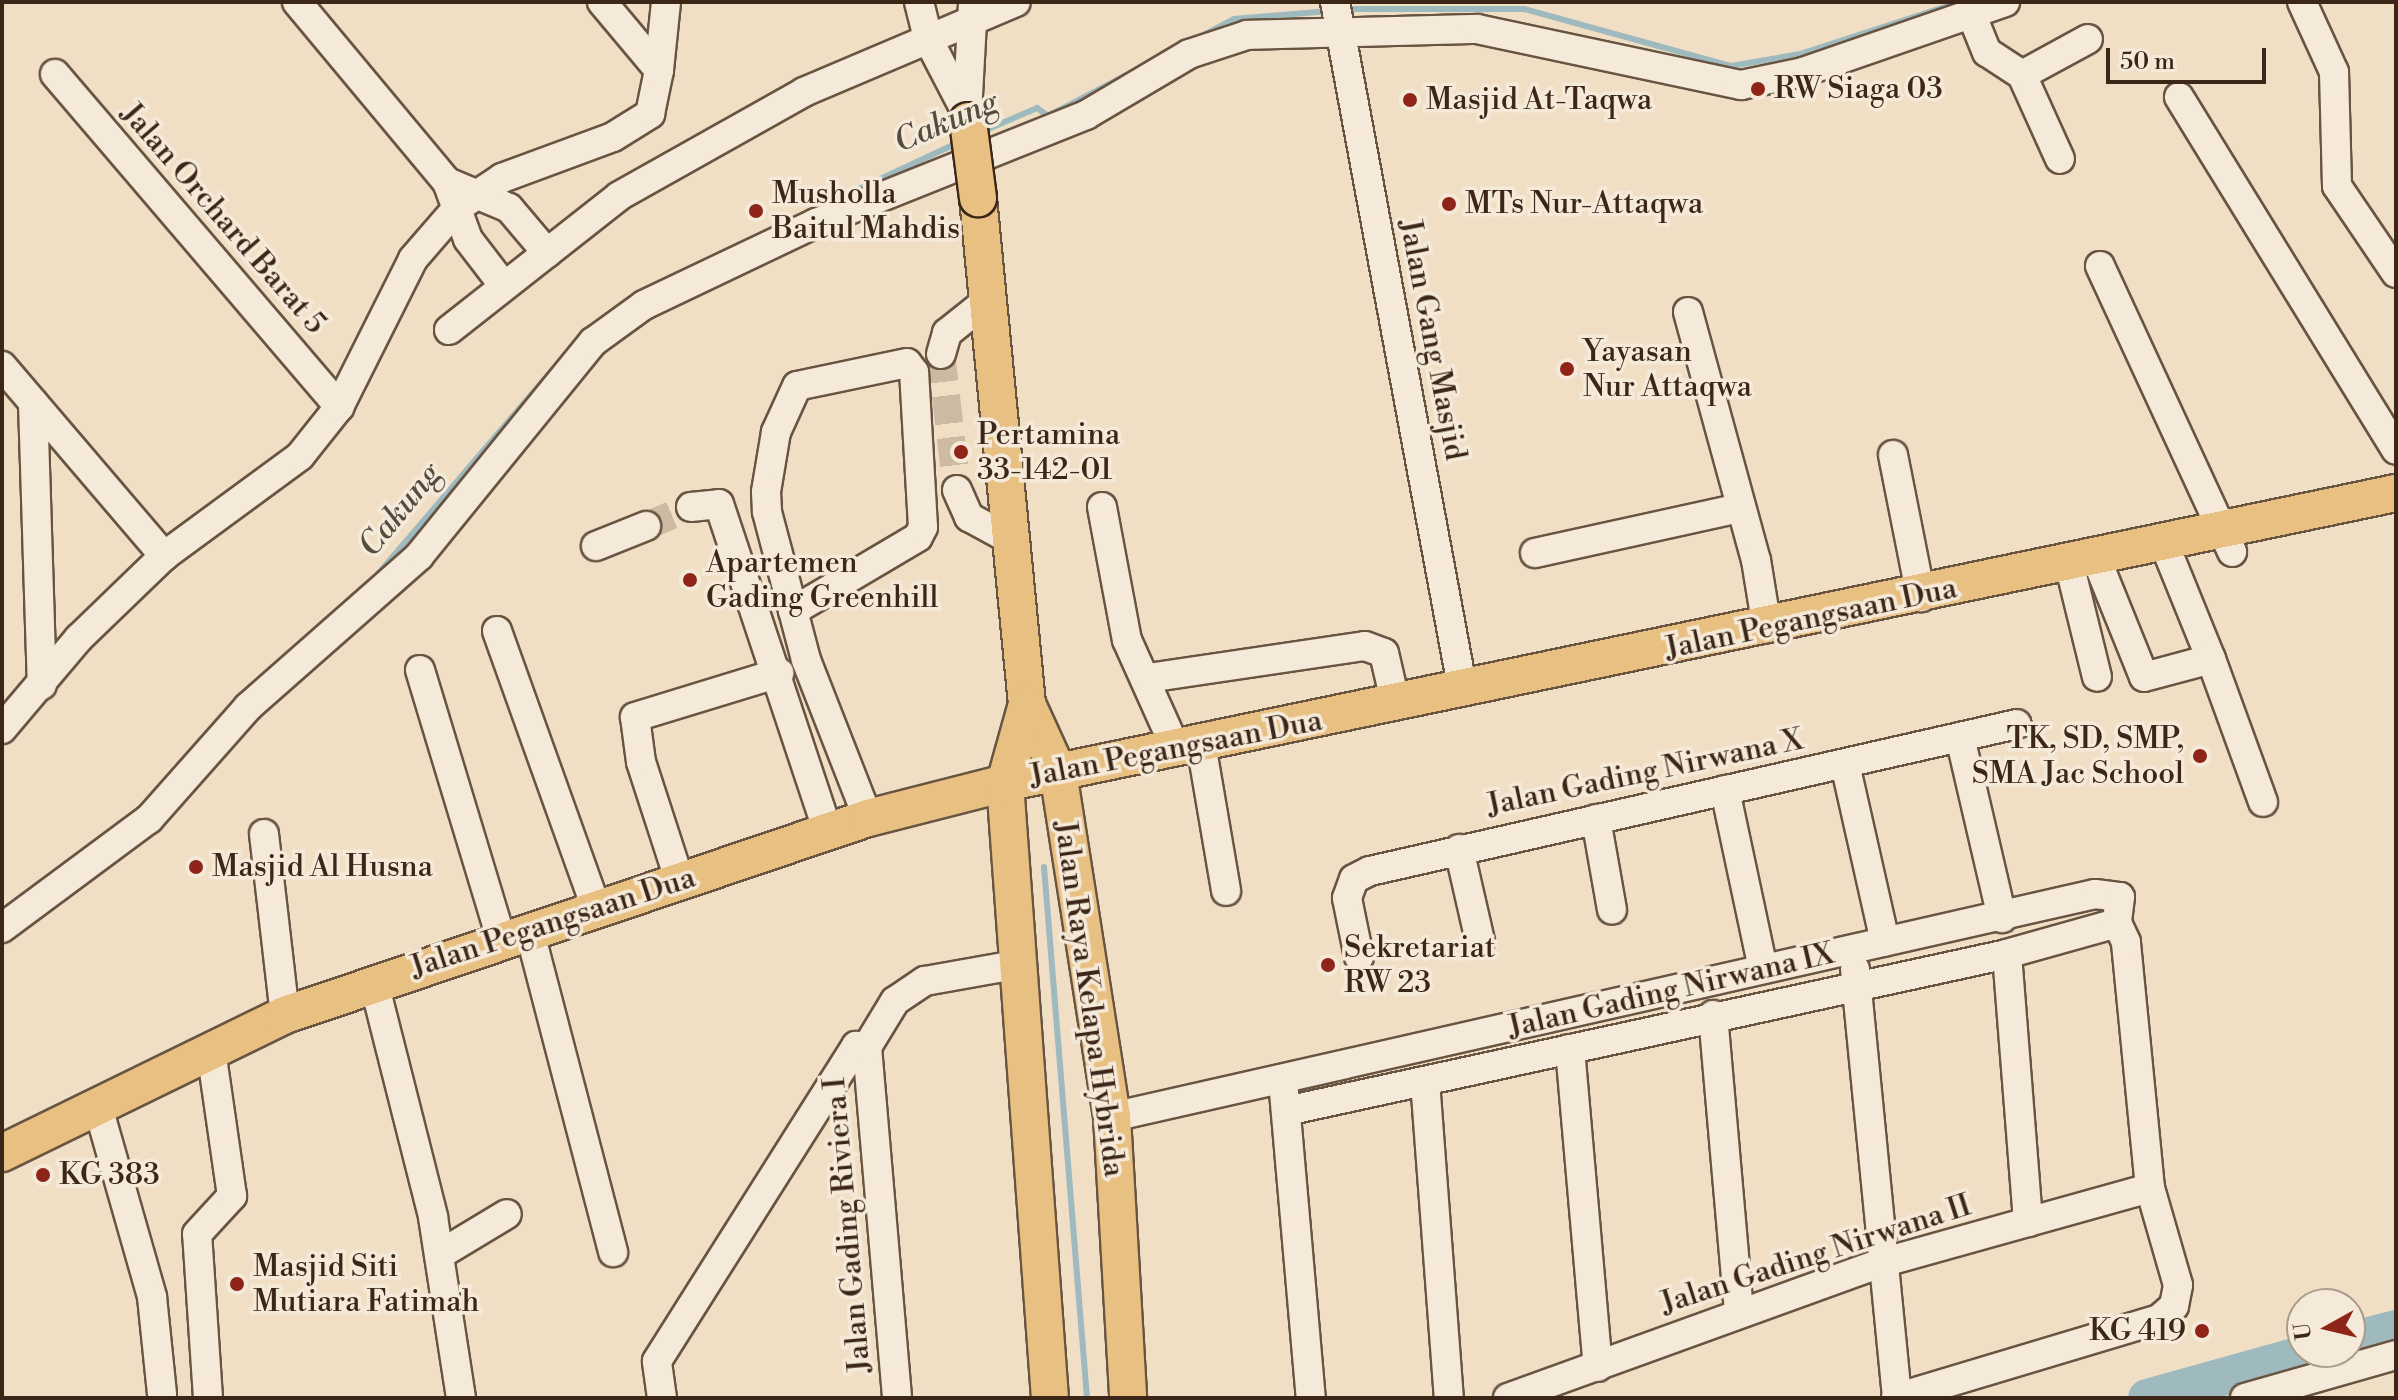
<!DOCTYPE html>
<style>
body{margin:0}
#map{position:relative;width:2398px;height:1400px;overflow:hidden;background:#f0dfc5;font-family:"Libre Bodoni",serif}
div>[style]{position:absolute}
.stream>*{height:6px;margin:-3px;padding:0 3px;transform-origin:3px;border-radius:3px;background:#9ebabe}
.river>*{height:38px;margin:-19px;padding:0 19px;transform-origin:19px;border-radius:19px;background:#9ebabe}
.minor-tunnel>*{height:28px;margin-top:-14px;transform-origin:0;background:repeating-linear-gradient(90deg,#ccbaa2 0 28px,transparent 0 42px)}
.roads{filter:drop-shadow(2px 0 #695442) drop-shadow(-2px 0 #695442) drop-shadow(0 2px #695442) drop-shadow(0 -2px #695442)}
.minor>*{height:28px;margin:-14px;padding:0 14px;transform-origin:14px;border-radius:14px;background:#f5ead9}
.major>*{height:36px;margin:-18px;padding:0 18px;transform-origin:18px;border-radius:18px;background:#e8c082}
.bridges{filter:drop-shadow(2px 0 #3c2617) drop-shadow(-2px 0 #3c2617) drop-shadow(0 2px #3c2617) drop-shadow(0 -2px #3c2617)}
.major-bridge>*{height:36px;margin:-18px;padding:0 18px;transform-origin:18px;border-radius:18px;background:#e8c082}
.dots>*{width:22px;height:22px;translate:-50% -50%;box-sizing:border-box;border:4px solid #f5ead9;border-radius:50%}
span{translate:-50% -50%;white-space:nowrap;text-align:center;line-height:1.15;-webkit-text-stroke:7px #f5ead9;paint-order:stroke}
.poi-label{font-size:30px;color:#3c2617}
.left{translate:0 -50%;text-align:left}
.right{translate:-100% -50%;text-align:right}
.street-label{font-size:30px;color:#3c2617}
.water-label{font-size:32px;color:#544b41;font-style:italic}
.frame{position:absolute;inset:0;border:4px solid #3c2617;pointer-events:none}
.north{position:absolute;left:2286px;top:1288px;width:80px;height:80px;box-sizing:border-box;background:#f5ead9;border:2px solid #ab9c8b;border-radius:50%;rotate:262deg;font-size:22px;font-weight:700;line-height:32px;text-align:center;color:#3c2617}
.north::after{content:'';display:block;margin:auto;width:28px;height:36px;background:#8f2418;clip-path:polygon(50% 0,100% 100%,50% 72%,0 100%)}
.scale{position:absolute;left:2106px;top:48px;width:160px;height:36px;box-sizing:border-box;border:4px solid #3c2617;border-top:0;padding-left:10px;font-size:24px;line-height:28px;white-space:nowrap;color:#3c2617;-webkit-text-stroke:6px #f5ead9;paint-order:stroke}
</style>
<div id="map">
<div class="stream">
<div style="left:1345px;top:9px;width:179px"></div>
<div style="left:1524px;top:9px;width:215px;rotate:15.4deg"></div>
<div style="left:1731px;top:66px;width:70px;rotate:-9.9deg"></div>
<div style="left:1800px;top:54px;width:168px;rotate:-18deg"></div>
<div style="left:981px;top:132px;width:61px;rotate:-23.2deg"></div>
<div style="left:1037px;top:108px;width:14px;rotate:36deg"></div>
<div style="left:1048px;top:116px;width:210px;rotate:-27.5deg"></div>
<div style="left:1234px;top:19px;width:96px;rotate:-4.8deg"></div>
<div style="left:713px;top:257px;width:272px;rotate:-25deg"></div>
<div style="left:589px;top:329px;width:48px;rotate:-35.7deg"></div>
<div style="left:378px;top:574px;width:305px;rotate:-49.5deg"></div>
<div style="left:1044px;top:867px;width:533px;rotate:85.37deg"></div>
</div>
<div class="river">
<div style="left:2350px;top:1341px;width:48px;rotate:-14.6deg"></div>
<div style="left:2147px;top:1398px;width:171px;rotate:-15.6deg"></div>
</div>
<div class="minor-tunnel">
<div style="left:941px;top:354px;width:137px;rotate:83.3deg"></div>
<div style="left:646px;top:526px;width:49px;rotate:-22.9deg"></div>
</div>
<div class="roads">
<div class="minor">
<div style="left:297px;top:2px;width:234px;rotate:50.2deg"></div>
<div style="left:919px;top:2px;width:38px;rotate:76deg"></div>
<div style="left:928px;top:39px;width:85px;rotate:62.5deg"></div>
<div style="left:1335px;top:2px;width:701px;rotate:79.48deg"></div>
<div style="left:2302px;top:2px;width:77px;rotate:65.4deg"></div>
<div style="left:2334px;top:72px;width:114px;rotate:88.5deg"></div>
<div style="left:2337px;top:186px;width:105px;rotate:55.9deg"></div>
<div style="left:1973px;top:18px;width:37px;rotate:68deg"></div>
<div style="left:1987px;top:52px;width:42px;rotate:33.3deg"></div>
<div style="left:2022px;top:75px;width:92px;rotate:65.7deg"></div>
<div style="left:659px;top:70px;width:68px;rotate:-84.1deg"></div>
<div style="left:55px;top:74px;width:438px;rotate:49.5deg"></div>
<div style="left:2022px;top:75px;width:75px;rotate:-28.6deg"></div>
<div style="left:2179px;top:97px;width:414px;rotate:58.4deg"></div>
<div style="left:967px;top:114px;width:111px;rotate:-86.9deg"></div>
<div style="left:2100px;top:266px;width:315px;rotate:65.2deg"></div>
<div style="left:504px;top:286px;width:59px;rotate:-127.5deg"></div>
<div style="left:468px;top:239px;width:61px;rotate:-110.2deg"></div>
<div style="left:447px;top:182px;width:67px;rotate:22.8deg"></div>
<div style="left:509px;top:208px;width:59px;rotate:49.8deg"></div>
<div style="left:1688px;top:312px;width:257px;rotate:74.7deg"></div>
<div style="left:1756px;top:560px;width:69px;rotate:80.8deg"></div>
<div style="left:449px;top:330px;width:216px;rotate:-38.2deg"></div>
<div style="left:619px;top:196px;width:212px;rotate:-29.3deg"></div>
<div style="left:804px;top:92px;width:230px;rotate:-23deg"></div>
<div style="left:941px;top:354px;width:22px;rotate:-74deg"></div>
<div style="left:947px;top:333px;width:53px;rotate:-38.8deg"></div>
<div style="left:2px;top:366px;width:250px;rotate:49.5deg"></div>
<div style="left:33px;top:403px;width:282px;rotate:88.2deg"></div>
<div style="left:1893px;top:455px;width:145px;rotate:78.8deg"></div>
<div style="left:957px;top:490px;width:30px;rotate:66deg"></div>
<div style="left:969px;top:517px;width:48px;rotate:28.7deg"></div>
<div style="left:691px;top:507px;width:28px;rotate:-6deg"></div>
<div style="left:719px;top:504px;width:346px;rotate:71.6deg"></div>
<div style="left:1102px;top:507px;width:135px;rotate:79.4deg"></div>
<div style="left:1127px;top:640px;width:120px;rotate:65.8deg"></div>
<div style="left:596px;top:546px;width:54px;rotate:-21.8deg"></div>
<div style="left:1535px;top:553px;width:209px;rotate:-12.4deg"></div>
<div style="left:2096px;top:558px;width:128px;rotate:68deg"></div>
<div style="left:2144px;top:677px;width:69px;rotate:-15deg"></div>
<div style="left:2211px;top:659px;width:125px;rotate:-112.1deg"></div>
<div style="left:2069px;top:563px;width:117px;rotate:76.2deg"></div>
<div style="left:793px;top:611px;width:145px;rotate:-30.6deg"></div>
<div style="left:918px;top:537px;width:11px;rotate:-63deg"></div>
<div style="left:923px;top:527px;width:155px;rotate:-93.3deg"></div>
<div style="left:914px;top:372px;width:11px;rotate:-128deg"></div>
<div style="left:907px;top:363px;width:112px;rotate:168.2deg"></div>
<div style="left:797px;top:386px;width:51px;rotate:114.5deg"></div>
<div style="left:776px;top:432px;width:61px;rotate:99.5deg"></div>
<div style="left:766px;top:492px;width:20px;rotate:87deg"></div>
<div style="left:767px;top:512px;width:153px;rotate:75.2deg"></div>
<div style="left:806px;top:660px;width:170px;rotate:68.6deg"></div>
<div style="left:497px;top:631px;width:294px;rotate:70.3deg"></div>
<div style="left:2211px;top:659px;width:152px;rotate:70deg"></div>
<div style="left:420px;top:670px;width:280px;rotate:73.2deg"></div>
<div style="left:1148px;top:678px;width:219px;rotate:-8.4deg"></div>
<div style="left:1365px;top:646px;width:20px;rotate:20deg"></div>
<div style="left:1384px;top:653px;width:53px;rotate:77deg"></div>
<div style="left:2px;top:729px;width:119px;rotate:-49.8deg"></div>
<div style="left:79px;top:638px;width:118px;rotate:-44deg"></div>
<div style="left:164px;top:556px;width:169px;rotate:-36.3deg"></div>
<div style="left:300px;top:456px;width:63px;rotate:-51.5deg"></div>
<div style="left:339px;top:407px;width:165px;rotate:-63.4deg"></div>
<div style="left:413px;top:259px;width:67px;rotate:-49.2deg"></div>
<div style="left:457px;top:208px;width:54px;rotate:-33.7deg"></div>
<div style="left:502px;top:178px;width:118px;rotate:-20.3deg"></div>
<div style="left:613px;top:137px;width:44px;rotate:-31.9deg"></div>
<div style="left:650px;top:114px;width:45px;rotate:-78.4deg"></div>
<div style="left:659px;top:70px;width:89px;rotate:-130deg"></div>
<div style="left:1960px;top:737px;width:186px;rotate:76.9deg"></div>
<div style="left:1201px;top:744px;width:149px;rotate:80.3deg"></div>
<div style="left:1845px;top:764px;width:182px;rotate:77.3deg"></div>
<div style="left:1725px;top:790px;width:183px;rotate:78deg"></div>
<div style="left:1596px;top:819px;width:92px;rotate:80deg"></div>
<div style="left:264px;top:834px;width:182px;rotate:83.4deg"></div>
<div style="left:1459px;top:849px;width:94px;rotate:77.1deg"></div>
<div style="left:680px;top:882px;width:126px;rotate:-108deg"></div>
<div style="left:641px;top:762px;width:45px;rotate:-97.6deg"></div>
<div style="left:635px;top:717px;width:151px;rotate:-17deg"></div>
<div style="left:2px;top:928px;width:183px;rotate:-36.6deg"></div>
<div style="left:149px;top:819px;width:149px;rotate:-48.5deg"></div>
<div style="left:248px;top:707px;width:228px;rotate:-41.4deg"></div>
<div style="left:419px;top:556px;width:276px;rotate:-50.9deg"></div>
<div style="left:593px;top:342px;width:63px;rotate:-36deg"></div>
<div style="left:644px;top:305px;width:191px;rotate:-25.5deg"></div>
<div style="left:816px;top:223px;width:291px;rotate:-21.8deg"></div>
<div style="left:1086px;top:115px;width:120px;rotate:-30.6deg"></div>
<div style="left:1189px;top:54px;width:61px;rotate:-18.1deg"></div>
<div style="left:1247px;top:35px;width:230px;rotate:-1.5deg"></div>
<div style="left:1477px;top:29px;width:270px;rotate:12deg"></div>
<div style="left:1741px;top:85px;width:63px;rotate:-11.8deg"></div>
<div style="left:1803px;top:72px;width:214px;rotate:-19.1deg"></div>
<div style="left:529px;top:929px;width:334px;rotate:75.4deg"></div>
<div style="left:1359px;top:957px;width:60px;rotate:-101.5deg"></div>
<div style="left:1347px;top:898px;width:20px;rotate:-70deg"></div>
<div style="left:1354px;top:879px;width:18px;rotate:-27deg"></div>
<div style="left:1370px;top:871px;width:663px;rotate:-12.8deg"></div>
<div style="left:1855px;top:969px;width:431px;rotate:84.4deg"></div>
<div style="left:374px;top:983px;width:241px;rotate:75.8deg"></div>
<div style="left:433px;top:1217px;width:183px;rotate:81.2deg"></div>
<div style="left:1713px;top:1015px;width:298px;rotate:85deg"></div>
<div style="left:867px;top:1047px;width:352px;rotate:85.1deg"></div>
<div style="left:867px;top:1047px;width:54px;rotate:-58.7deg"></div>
<div style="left:895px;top:1001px;width:36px;rotate:-34deg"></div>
<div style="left:925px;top:981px;width:97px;rotate:-10.1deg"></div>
<div style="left:1570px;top:1049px;width:319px;rotate:85deg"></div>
<div style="left:1425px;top:1081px;width:318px;rotate:85.7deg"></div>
<div style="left:1284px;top:1092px;width:307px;rotate:85deg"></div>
<div style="left:98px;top:1107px;width:198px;rotate:74.1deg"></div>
<div style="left:152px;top:1297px;width:98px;rotate:84.1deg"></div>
<div style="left:1286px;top:1111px;width:738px;rotate:-12.28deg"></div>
<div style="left:2007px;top:954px;width:269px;rotate:85.5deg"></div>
<div style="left:1112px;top:1117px;width:1008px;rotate:-12.78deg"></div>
<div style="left:2095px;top:894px;width:25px;rotate:7deg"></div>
<div style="left:2120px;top:897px;width:26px;rotate:97deg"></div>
<div style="left:2117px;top:923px;width:114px;rotate:164.3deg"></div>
<div style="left:439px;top:1255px;width:79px;rotate:-31.1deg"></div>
<div style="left:208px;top:1398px;width:164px;rotate:-93.8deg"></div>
<div style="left:197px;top:1234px;width:52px;rotate:-47.4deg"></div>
<div style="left:232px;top:1196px;width:147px;rotate:-98.2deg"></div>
<div style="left:662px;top:1398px;width:37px;rotate:-98deg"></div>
<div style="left:657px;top:1361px;width:373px;rotate:-57.7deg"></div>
<div style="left:856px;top:1046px;width:11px;rotate:5deg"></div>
<div style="left:1508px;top:1398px;width:397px;rotate:-19.9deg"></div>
<div style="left:1881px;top:1263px;width:279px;rotate:-15.6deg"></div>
<div style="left:1896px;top:1398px;width:275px;rotate:-16.7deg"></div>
<div style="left:2159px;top:1319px;width:20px;rotate:-41deg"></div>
<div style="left:2174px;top:1306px;width:21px;rotate:-79deg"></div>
<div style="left:2178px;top:1285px;width:101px;rotate:-106.1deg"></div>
<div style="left:2150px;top:1188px;width:247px;rotate:-95.6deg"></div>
<div style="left:2126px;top:942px;width:21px;rotate:-115deg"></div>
<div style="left:2245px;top:1398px;width:157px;rotate:-15.9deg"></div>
</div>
<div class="major">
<div style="left:978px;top:198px;width:508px;rotate:84.47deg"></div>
<div style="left:1027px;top:704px;width:75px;rotate:65.5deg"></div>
<div style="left:1058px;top:772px;width:349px;rotate:81.1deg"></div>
<div style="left:1112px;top:1117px;width:281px;rotate:86.7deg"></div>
<div style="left:1027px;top:704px;width:82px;rotate:105.6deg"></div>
<div style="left:1005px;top:783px;width:617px;rotate:85.82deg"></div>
<div style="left:2px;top:1153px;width:315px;rotate:-26deg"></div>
<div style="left:285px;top:1015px;width:615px;rotate:-18.67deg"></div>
<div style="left:868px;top:818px;width:141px;rotate:-14.3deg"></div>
<div style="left:1005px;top:783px;width:1421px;rotate:-11.78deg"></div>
</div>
</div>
<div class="bridges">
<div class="major-bridge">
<div style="left:968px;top:121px;width:78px;rotate:82.6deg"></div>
</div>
</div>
<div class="dots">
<div style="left:1758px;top:89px;background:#8f2418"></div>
<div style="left:1410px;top:100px;background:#8f2418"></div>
<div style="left:1449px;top:204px;background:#8f2418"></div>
<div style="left:756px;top:211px;background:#8f2418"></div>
<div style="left:1567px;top:369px;background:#8f2418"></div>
<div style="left:961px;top:452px;background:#8f2418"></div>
<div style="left:690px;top:580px;background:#8f2418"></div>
<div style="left:2200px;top:756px;background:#8f2418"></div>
<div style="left:196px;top:867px;background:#8f2418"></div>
<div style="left:1328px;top:965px;background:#8f2418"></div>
<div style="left:43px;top:1175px;background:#8f2418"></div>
<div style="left:237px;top:1284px;background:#8f2418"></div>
<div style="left:2202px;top:1331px;background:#8f2418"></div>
</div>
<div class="poi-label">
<span class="left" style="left:1774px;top:89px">RW Siaga 03</span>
<span class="left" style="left:1426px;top:100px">Masjid At-Taqwa</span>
<span class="left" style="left:772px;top:211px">Musholla<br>Baitul Mahdis</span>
<span class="left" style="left:1465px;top:204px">MTs Nur-Attaqwa</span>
<span class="left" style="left:1583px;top:369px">Yayasan<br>Nur Attaqwa</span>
<span class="left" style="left:977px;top:452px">Pertamina<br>33-142-01</span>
<span class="left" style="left:706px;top:580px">Apartemen<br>Gading Greenhill</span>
<span class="right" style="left:2184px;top:756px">TK, SD, SMP,<br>SMA Jac School</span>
<span class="left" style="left:212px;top:867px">Masjid Al Husna</span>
<span class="left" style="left:1344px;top:965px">Sekretariat<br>RW 23</span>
<span class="left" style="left:59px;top:1175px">KG 383</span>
<span class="left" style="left:253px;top:1284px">Masjid Siti<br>Mutiara Fatimah</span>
<span class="right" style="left:2186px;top:1331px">KG 419</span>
</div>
<div class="street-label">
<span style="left:223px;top:219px;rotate:49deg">Jalan Orchard Barat 5</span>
<span style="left:1432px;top:340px;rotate:79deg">Jalan Gang Masjid</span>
<span style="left:1811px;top:619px;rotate:-12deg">Jalan Pegangsaan Dua</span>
<span style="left:1176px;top:749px;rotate:-11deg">Jalan Pegangsaan Dua</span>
<span style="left:1645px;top:773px;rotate:-12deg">Jalan Gading Nirwana X</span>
<span style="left:553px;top:923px;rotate:-18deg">Jalan Pegangsaan Dua</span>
<span style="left:1671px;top:991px;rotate:-13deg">Jalan Gading Nirwana IX</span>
<span style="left:1089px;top:999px;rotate:82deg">Jalan Raya Kelapa Hybrida</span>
<span style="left:848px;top:1225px;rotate:-95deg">Jalan Gading Riviera I</span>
<span style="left:1816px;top:1255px;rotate:-18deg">Jalan Gading Nirwana II</span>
</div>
<div class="water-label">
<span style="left:946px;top:122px;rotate:-23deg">Cakung</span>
<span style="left:400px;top:510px;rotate:-51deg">Cakung</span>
</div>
<div class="frame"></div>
<div class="north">U</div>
<div class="scale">50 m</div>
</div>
